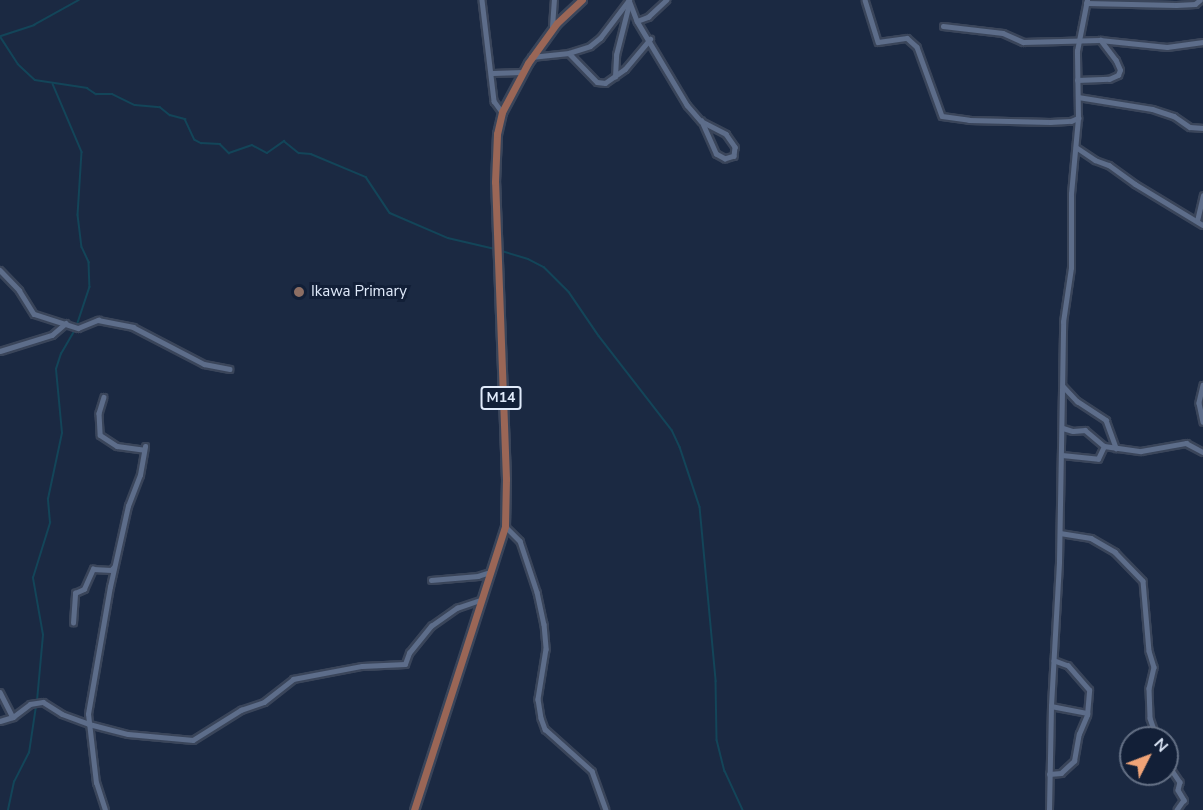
<!DOCTYPE html>
<style>
body{margin:0}
#map{position:relative;width:1203px;height:810px;overflow:hidden;background:#1b2942;font-family:"Nunito Sans",sans-serif}
div>[style]{position:absolute}
.stream>*{height:1.5px;margin:-0.75px;padding:0 0.75px;transform-origin:0.75px;border-radius:0.75px;background:#134559}
.roads{filter:drop-shadow(2px 0 #3a455a) drop-shadow(-2px 0 #3a455a) drop-shadow(0 2px #3a455a) drop-shadow(0 -2px #3a455a)}
.minor>*{height:4.5px;margin:-2.25px;padding:0 2.25px;transform-origin:2.25px;border-radius:2.25px;background:#5d6d8a}
.primary>*{height:7px;margin:-3.5px;padding:0 3.5px;transform-origin:3.5px;border-radius:3.5px;background:#9a6656}
.dots>*{width:16px;height:16px;translate:-50% -50%;box-sizing:border-box;border:3px solid #121f37;border-radius:50%}
span{translate:-50% -50%;white-space:nowrap;text-align:center;line-height:1.15;-webkit-text-stroke:6px #121f37;paint-order:stroke}
.shield-label span{padding:2px 4px;background:#121f37;border:2px solid;border-radius:4px;-webkit-text-stroke-width:0}
.shield-label{font-size:14px;color:#e0eafa;font-weight:700}
.poi-label{font-size:15px;color:#e0eafa}
.left{translate:0 -50%;text-align:left}
.north{position:absolute;left:1119px;top:726px;width:60px;height:60px;box-sizing:border-box;background:#121f37;border:2px solid #647085;border-radius:50%;rotate:48deg;font-size:16px;font-weight:700;line-height:24px;text-align:center;color:#e0eafa}
.north::after{content:'';display:block;margin:auto;width:21px;height:27px;background:#efa377;clip-path:polygon(50% 0,100% 100%,50% 72%,0 100%)}
</style>
<div id="map">
<div class="stream">
<div style="left:0;top:36px;width:33px;rotate:57deg"></div>
<div style="left:18px;top:64px;width:23px;rotate:43deg"></div>
<div style="left:35px;top:80px;width:53px;rotate:8.7deg"></div>
<div style="left:87px;top:88px;width:11px;rotate:34deg"></div>
<div style="left:96px;top:94px;width:16px"></div>
<div style="left:112px;top:94px;width:25px;rotate:26deg"></div>
<div style="left:135px;top:105px;width:25px;rotate:5deg"></div>
<div style="left:160px;top:107px;width:13px;rotate:39deg"></div>
<div style="left:170px;top:115px;width:16px;rotate:15deg"></div>
<div style="left:185px;top:119px;width:23px;rotate:65deg"></div>
<div style="left:195px;top:140px;width:7px;rotate:27deg"></div>
<div style="left:201px;top:143px;width:19px;rotate:3deg"></div>
<div style="left:220px;top:144px;width:13px;rotate:45deg"></div>
<div style="left:229px;top:153px;width:24px;rotate:-19deg"></div>
<div style="left:252px;top:145px;width:17px;rotate:28deg"></div>
<div style="left:267px;top:153px;width:21px;rotate:-35deg"></div>
<div style="left:284px;top:141px;width:19px;rotate:39deg"></div>
<div style="left:299px;top:153px;width:12px;rotate:5deg"></div>
<div style="left:311px;top:154px;width:60px;rotate:22.7deg"></div>
<div style="left:366px;top:177px;width:43px;rotate:56.3deg"></div>
<div style="left:390px;top:213px;width:63px;rotate:23.3deg"></div>
<div style="left:448px;top:238px;width:48px;rotate:13.2deg"></div>
<div style="left:1px;top:36px;width:35px;rotate:-18deg"></div>
<div style="left:34px;top:25px;width:51px;rotate:-29.1deg"></div>
<div style="left:53px;top:84px;width:74px;rotate:66.9deg"></div>
<div style="left:82px;top:152px;width:63px;rotate:93.6deg"></div>
<div style="left:78px;top:215px;width:32px;rotate:83deg"></div>
<div style="left:82px;top:247px;width:17px;rotate:65deg"></div>
<div style="left:89px;top:262px;width:25px;rotate:88deg"></div>
<div style="left:90px;top:287px;width:41px;rotate:108.4deg"></div>
<div style="left:502px;top:251px;width:27px;rotate:17deg"></div>
<div style="left:528px;top:259px;width:18px;rotate:27deg"></div>
<div style="left:544px;top:267px;width:35px;rotate:45deg"></div>
<div style="left:569px;top:292px;width:53px;rotate:55.7deg"></div>
<div style="left:599px;top:336px;width:119px;rotate:52.2deg"></div>
<div style="left:672px;top:430px;width:19px;rotate:65deg"></div>
<div style="left:680px;top:447px;width:63px;rotate:71.6deg"></div>
<div style="left:700px;top:507px;width:175px;rotate:84.7deg"></div>
<div style="left:716px;top:681px;width:59px;rotate:89deg"></div>
<div style="left:717px;top:740px;width:32px;rotate:76deg"></div>
<div style="left:725px;top:771px;width:43px;rotate:65.2deg"></div>
<div style="left:37px;top:701px;width:66px;rotate:-84.8deg"></div>
<div style="left:43px;top:635px;width:58px;rotate:-100deg"></div>
<div style="left:33px;top:578px;width:58px;rotate:-72.8deg"></div>
<div style="left:50px;top:523px;width:24px;rotate:-95deg"></div>
<div style="left:48px;top:499px;width:67px;rotate:-78deg"></div>
<div style="left:62px;top:433px;width:64px;rotate:-95.4deg"></div>
<div style="left:56px;top:369px;width:16px;rotate:-72deg"></div>
<div style="left:61px;top:354px;width:28px;rotate:-60deg"></div>
<div style="left:8px;top:810px;width:29px;rotate:-78deg"></div>
<div style="left:14px;top:782px;width:33px;rotate:-63deg"></div>
<div style="left:29px;top:753px;width:48px;rotate:-81.5deg"></div>
</div>
<div class="roads">
<div class="minor">
<div style="left:482px;top:0;width:102px;rotate:83.2deg"></div>
<div style="left:494px;top:101px;width:14px;rotate:54deg"></div>
<div style="left:629px;top:0;width:22px;rotate:69deg"></div>
<div style="left:637px;top:21px;width:98px;rotate:59.2deg"></div>
<div style="left:687px;top:105px;width:21px;rotate:49deg"></div>
<div style="left:701px;top:121px;width:28px;rotate:27deg"></div>
<div style="left:726px;top:134px;width:16px;rotate:55deg"></div>
<div style="left:735px;top:147px;width:9px;rotate:96deg"></div>
<div style="left:734px;top:156px;width:9px;rotate:162deg"></div>
<div style="left:725px;top:159px;width:10px;rotate:-151deg"></div>
<div style="left:716px;top:154px;width:36px;rotate:-114deg"></div>
<div style="left:865px;top:0;width:44px;rotate:72.8deg"></div>
<div style="left:878px;top:42px;width:29px;rotate:-8deg"></div>
<div style="left:907px;top:38px;width:13px;rotate:42deg"></div>
<div style="left:917px;top:47px;width:73px;rotate:70.1deg"></div>
<div style="left:942px;top:116px;width:27px;rotate:8deg"></div>
<div style="left:969px;top:120px;width:81px;rotate:1.4deg"></div>
<div style="left:1050px;top:122px;width:21px;rotate:-3deg"></div>
<div style="left:1071px;top:121px;width:8px;rotate:-23deg"></div>
<div style="left:1086px;top:3px;width:90px;rotate:1.3deg"></div>
<div style="left:1176px;top:5px;width:19px;rotate:-3deg"></div>
<div style="left:1195px;top:4px;width:6px;rotate:-39deg"></div>
<div style="left:637px;top:21px;width:12px;rotate:-20deg"></div>
<div style="left:648px;top:17px;width:25px;rotate:-43deg"></div>
<div style="left:943px;top:26px;width:60px;rotate:6.7deg"></div>
<div style="left:1003px;top:33px;width:22px;rotate:24deg"></div>
<div style="left:1023px;top:42px;width:77px;rotate:-1.5deg"></div>
<div style="left:1100px;top:40px;width:67px;rotate:6deg"></div>
<div style="left:1167px;top:47px;width:36px;rotate:-8deg"></div>
<div style="left:552px;top:27px;width:27px;rotate:-86deg"></div>
<div style="left:569px;top:53px;width:40px;rotate:46deg"></div>
<div style="left:597px;top:82px;width:8px;rotate:7deg"></div>
<div style="left:605px;top:83px;width:24px;rotate:-35deg"></div>
<div style="left:625px;top:69px;width:39px;rotate:-50deg"></div>
<div style="left:531px;top:57px;width:38px;rotate:-6deg"></div>
<div style="left:569px;top:53px;width:22px;rotate:-18deg"></div>
<div style="left:590px;top:46px;width:13px;rotate:-39deg"></div>
<div style="left:600px;top:38px;width:48px;rotate:-52.7deg"></div>
<div style="left:493px;top:73px;width:29px;rotate:-2deg"></div>
<div style="left:615px;top:77px;width:22px;rotate:-87deg"></div>
<div style="left:616px;top:55px;width:53px;rotate:-75.7deg"></div>
<div style="left:1077px;top:80px;width:32px;rotate:-2deg"></div>
<div style="left:1109px;top:79px;width:10px;rotate:-24deg"></div>
<div style="left:1118px;top:75px;width:5px;rotate:-68deg"></div>
<div style="left:1120px;top:70px;width:10px;rotate:-114deg"></div>
<div style="left:1116px;top:61px;width:26px;rotate:-127deg"></div>
<div style="left:1078px;top:97px;width:75px;rotate:9.2deg"></div>
<div style="left:1152px;top:109px;width:23px;rotate:18deg"></div>
<div style="left:1174px;top:116px;width:19px;rotate:35deg"></div>
<div style="left:1190px;top:127px;width:13px;rotate:4deg"></div>
<div style="left:1076px;top:147px;width:23px;rotate:34deg"></div>
<div style="left:1095px;top:160px;width:15px;rotate:20deg"></div>
<div style="left:1109px;top:165px;width:32px;rotate:36deg"></div>
<div style="left:1135px;top:184px;width:79px;rotate:31.1deg"></div>
<div style="left:1197px;top:221px;width:26px;rotate:-77deg"></div>
<div style="left:0;top:270px;width:28px;rotate:46deg"></div>
<div style="left:19px;top:290px;width:28px;rotate:58deg"></div>
<div style="left:34px;top:314px;width:46px;rotate:17.7deg"></div>
<div style="left:78px;top:328px;width:22px;rotate:-22deg"></div>
<div style="left:98px;top:320px;width:36px;rotate:11deg"></div>
<div style="left:133px;top:327px;width:80px;rotate:27.5deg"></div>
<div style="left:204px;top:364px;width:26px;rotate:11deg"></div>
<div style="left:0;top:351px;width:54px;rotate:-17.1deg"></div>
<div style="left:52px;top:335px;width:18px;rotate:-41deg"></div>
<div style="left:1203px;top:385px;width:18px;rotate:103deg"></div>
<div style="left:1199px;top:403px;width:19px;rotate:78deg"></div>
<div style="left:1063px;top:386px;width:21px;rotate:47deg"></div>
<div style="left:1077px;top:401px;width:35px;rotate:33deg"></div>
<div style="left:1106px;top:420px;width:30px;rotate:70deg"></div>
<div style="left:104px;top:397px;width:17px;rotate:107deg"></div>
<div style="left:99px;top:413px;width:22px;rotate:87deg"></div>
<div style="left:100px;top:435px;width:20px;rotate:33deg"></div>
<div style="left:117px;top:446px;width:27px;rotate:8deg"></div>
<div style="left:1063px;top:428px;width:10px;rotate:17deg"></div>
<div style="left:1073px;top:431px;width:12px;rotate:-5deg"></div>
<div style="left:1085px;top:430px;width:25px;rotate:40deg"></div>
<div style="left:1104px;top:446px;width:37px;rotate:8deg"></div>
<div style="left:1141px;top:451px;width:46px;rotate:-10.1deg"></div>
<div style="left:1186px;top:443px;width:19px;rotate:28deg"></div>
<div style="left:1062px;top:455px;width:36px;rotate:6deg"></div>
<div style="left:1098px;top:459px;width:14px;rotate:-65deg"></div>
<div style="left:505px;top:526px;width:21px;rotate:45deg"></div>
<div style="left:520px;top:541px;width:54px;rotate:71.6deg"></div>
<div style="left:537px;top:592px;width:33px;rotate:78deg"></div>
<div style="left:544px;top:624px;width:25px;rotate:85deg"></div>
<div style="left:546px;top:649px;width:51px;rotate:99.1deg"></div>
<div style="left:538px;top:699px;width:19px;rotate:81deg"></div>
<div style="left:541px;top:718px;width:12px;rotate:70deg"></div>
<div style="left:545px;top:729px;width:63px;rotate:41.8deg"></div>
<div style="left:592px;top:771px;width:41px;rotate:70.3deg"></div>
<div style="left:1060px;top:533px;width:31px;rotate:9deg"></div>
<div style="left:1091px;top:538px;width:28px;rotate:30deg"></div>
<div style="left:1115px;top:552px;width:40px;rotate:46deg"></div>
<div style="left:1143px;top:581px;width:70px;rotate:85.1deg"></div>
<div style="left:1149px;top:651px;width:17px;rotate:73deg"></div>
<div style="left:1154px;top:667px;width:22px;rotate:103deg"></div>
<div style="left:1149px;top:688px;width:30px;rotate:88deg"></div>
<div style="left:1150px;top:718px;width:21px;rotate:71deg"></div>
<div style="left:431px;top:580px;width:47px;rotate:-4.9deg"></div>
<div style="left:478px;top:576px;width:13px;rotate:-18deg"></div>
<div style="left:73px;top:623px;width:30px;rotate:-86deg"></div>
<div style="left:75px;top:593px;width:10px;rotate:-24deg"></div>
<div style="left:84px;top:589px;width:22px;rotate:-66deg"></div>
<div style="left:93px;top:569px;width:18px;rotate:3deg"></div>
<div style="left:111px;top:570px;width:4px;rotate:-45deg"></div>
<div style="left:0;top:692px;width:28px;rotate:63deg"></div>
<div style="left:1051px;top:706px;width:37px;rotate:11deg"></div>
<div style="left:0;top:721px;width:14px;rotate:-17deg"></div>
<div style="left:13px;top:717px;width:21px;rotate:-37deg"></div>
<div style="left:30px;top:704px;width:13px;rotate:-9deg"></div>
<div style="left:43px;top:702px;width:22px;rotate:32deg"></div>
<div style="left:62px;top:714px;width:29px;rotate:20deg"></div>
<div style="left:89px;top:724px;width:40px;rotate:14.4deg"></div>
<div style="left:128px;top:734px;width:65px;rotate:5.3deg"></div>
<div style="left:193px;top:740px;width:57px;rotate:-32deg"></div>
<div style="left:241px;top:710px;width:24px;rotate:-19deg"></div>
<div style="left:264px;top:702px;width:37px;rotate:-38deg"></div>
<div style="left:293px;top:679px;width:70px;rotate:-10.7deg"></div>
<div style="left:362px;top:666px;width:43px;rotate:-2.7deg"></div>
<div style="left:405px;top:664px;width:12px;rotate:-70deg"></div>
<div style="left:409px;top:653px;width:35px;rotate:-51deg"></div>
<div style="left:431px;top:626px;width:32px;rotate:-35deg"></div>
<div style="left:457px;top:608px;width:24px;rotate:-19deg"></div>
<div style="left:1167px;top:763px;width:23px;rotate:56deg"></div>
<div style="left:1180px;top:782px;width:8px;rotate:104deg"></div>
<div style="left:1178px;top:790px;width:12px;rotate:59deg"></div>
<div style="left:1184px;top:800px;width:12px;rotate:125deg"></div>
<div style="left:1049px;top:774px;width:12px;rotate:-5deg"></div>
<div style="left:1061px;top:773px;width:18px;rotate:-43deg"></div>
<div style="left:1074px;top:761px;width:27px;rotate:-80deg"></div>
<div style="left:1079px;top:734px;width:21px;rotate:-67deg"></div>
<div style="left:1087px;top:715px;width:25px;rotate:-85deg"></div>
<div style="left:1089px;top:690px;width:32px;rotate:-131deg"></div>
<div style="left:1068px;top:666px;width:15px;rotate:-160deg"></div>
<div style="left:105px;top:810px;width:28px;rotate:-108deg"></div>
<div style="left:96px;top:783px;width:69px;rotate:-96.6deg"></div>
<div style="left:88px;top:714px;width:129px;rotate:-80.2deg"></div>
<div style="left:110px;top:587px;width:83px;rotate:-77.5deg"></div>
<div style="left:128px;top:506px;width:33px;rotate:-69deg"></div>
<div style="left:140px;top:475px;width:29px;rotate:-80deg"></div>
<div style="left:1049px;top:810px;width:104px;rotate:-88.9deg"></div>
<div style="left:1051px;top:706px;width:144px;rotate:-86.8deg"></div>
<div style="left:1059px;top:562px;width:240px;rotate:-89deg"></div>
<div style="left:1063px;top:322px;width:55px;rotate:-81.6deg"></div>
<div style="left:1071px;top:268px;width:74px;rotate:-90deg"></div>
<div style="left:1071px;top:194px;width:76px;rotate:-84.7deg"></div>
<div style="left:1078px;top:118px;width:67px;rotate:-90.9deg"></div>
<div style="left:1077px;top:51px;width:52px;rotate:-78.9deg"></div>
</div>
<div class="primary">
<div style="left:414px;top:810px;width:298px;rotate:-72.2deg"></div>
<div style="left:505px;top:526px;width:47px;rotate:-88.8deg"></div>
<div style="left:506px;top:479px;width:297px;rotate:-92.1deg"></div>
<div style="left:495px;top:182px;width:48px;rotate:-87.6deg"></div>
<div style="left:497px;top:134px;width:23px;rotate:-77deg"></div>
<div style="left:502px;top:112px;width:55px;rotate:-62deg"></div>
<div style="left:528px;top:63px;width:49px;rotate:-54.1deg"></div>
<div style="left:557px;top:23px;width:34px;rotate:-43deg"></div>
</div>
</div>
<div class="dots">
<div style="left:299px;top:292px;background:#8d6e63"></div>
</div>
<div class="shield-label">
<span style="left:501px;top:398px">M14</span>
</div>
<div class="poi-label">
<span class="left" style="left:311px;top:292px">Ikawa Primary</span>
</div>
<div class="north">N</div>
</div>
